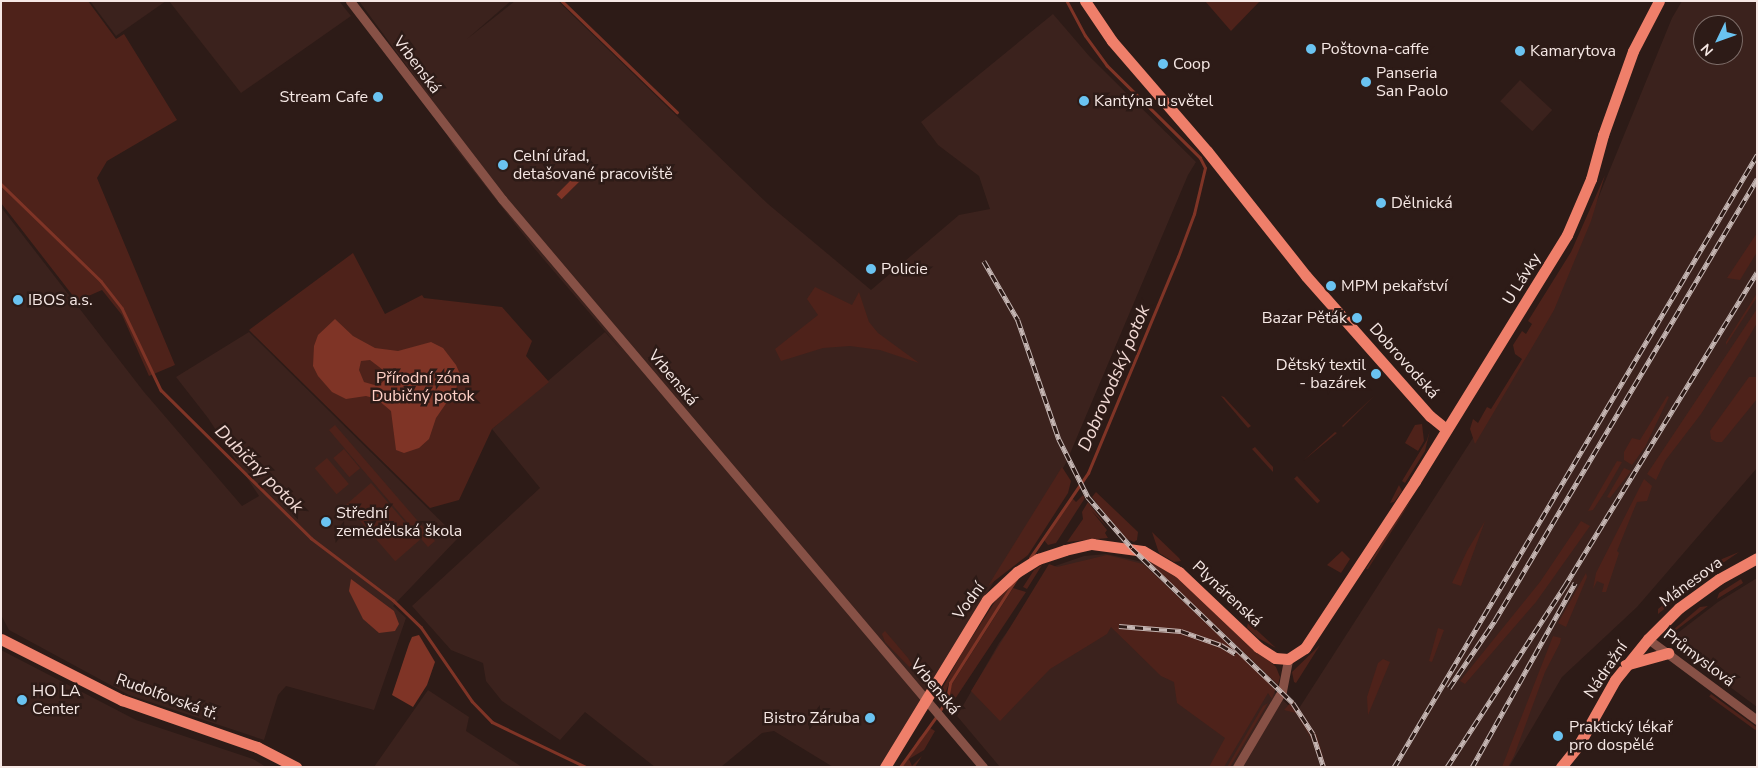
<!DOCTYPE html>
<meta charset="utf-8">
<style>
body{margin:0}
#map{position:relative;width:1758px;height:768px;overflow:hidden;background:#2d1b17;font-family:"Nunito Sans",sans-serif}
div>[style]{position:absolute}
.built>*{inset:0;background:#3b221d;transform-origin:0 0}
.green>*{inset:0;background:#4e221a;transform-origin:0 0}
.water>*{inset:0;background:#7f3426;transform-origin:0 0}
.stream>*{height:2.5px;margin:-1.25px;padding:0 1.25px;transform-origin:1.25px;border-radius:1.25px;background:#7f3426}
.minor>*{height:9px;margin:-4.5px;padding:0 4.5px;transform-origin:4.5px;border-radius:4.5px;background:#875146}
.major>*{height:11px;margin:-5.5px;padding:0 5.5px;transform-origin:5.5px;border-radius:5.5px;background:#ef7f6a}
.rail>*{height:4.5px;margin-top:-2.25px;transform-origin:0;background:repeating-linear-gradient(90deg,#2d1b17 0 8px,#c5b6b3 0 16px);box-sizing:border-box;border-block:1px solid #c5b6b3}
.dots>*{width:14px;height:14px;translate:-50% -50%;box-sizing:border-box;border:2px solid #2d1b17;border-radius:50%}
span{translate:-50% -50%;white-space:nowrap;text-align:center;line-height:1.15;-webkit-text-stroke:5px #2d1b17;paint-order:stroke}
.poi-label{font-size:16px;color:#f6e8e5}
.left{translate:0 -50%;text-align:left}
.right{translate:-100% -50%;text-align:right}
.street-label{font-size:16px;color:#f6e8e5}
.park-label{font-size:16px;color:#ffd0c6}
.water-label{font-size:18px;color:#f2dad5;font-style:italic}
.frame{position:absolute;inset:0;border:2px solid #f6e8e5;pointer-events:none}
.north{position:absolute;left:1693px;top:15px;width:50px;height:50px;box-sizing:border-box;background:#2d1b17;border:1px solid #7d6d69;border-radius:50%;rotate:228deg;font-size:14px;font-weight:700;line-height:20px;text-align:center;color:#f6e8e5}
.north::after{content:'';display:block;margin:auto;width:18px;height:22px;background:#6ac3f1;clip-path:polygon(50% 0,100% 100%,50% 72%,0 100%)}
</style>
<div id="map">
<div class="built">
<div style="clip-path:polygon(90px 1px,166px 1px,116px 36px)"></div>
<div style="clip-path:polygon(169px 1px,339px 1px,351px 16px,241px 93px)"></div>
<div style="clip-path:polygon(359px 1px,511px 1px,467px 39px,515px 1px,558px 1px,768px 204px,871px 290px,959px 215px,990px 209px,979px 176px,938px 145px,921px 122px,1053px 14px,1090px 57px,1196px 162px,1188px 175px,1066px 463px,881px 767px,833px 767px,774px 731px,762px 733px,721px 767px,655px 767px,585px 712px,560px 740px,502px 701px,486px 681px,483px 663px,451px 650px,412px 606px,540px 488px,492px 429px,605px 332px,622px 351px,534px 248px,453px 145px,417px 80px)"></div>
<div style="clip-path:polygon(evenodd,1682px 1px,1757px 1px,1757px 468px,1637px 607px,1562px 677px,1509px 767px,1000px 767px,957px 716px,999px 643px,1012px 625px,1023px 619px,1055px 566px,1084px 556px,1106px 554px,1143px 562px,1296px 713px,1525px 357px,1558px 296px,1672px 18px,1682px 1px,1703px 25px,1733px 25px,1733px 55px,1703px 55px,1703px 25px)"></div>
<div style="left:1520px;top:80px;width:44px;height:29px;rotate:43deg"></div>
<div style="clip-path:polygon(1px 207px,144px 392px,242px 506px,259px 496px,208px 418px,176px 377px,249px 332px,458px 538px,393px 606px,406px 618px,374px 710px,286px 686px,278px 695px,264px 740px,129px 695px,9px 630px,1px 615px)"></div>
<div style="clip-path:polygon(1757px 578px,1757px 707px,1676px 647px,1675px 635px,1718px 602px)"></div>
<div style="clip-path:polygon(1px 650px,136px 720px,253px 759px,266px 767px,1px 767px)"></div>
<div style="clip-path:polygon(428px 690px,469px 717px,466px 731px,522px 767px,374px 767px)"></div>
</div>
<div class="green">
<div style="clip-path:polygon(1px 1px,88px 1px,116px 39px,124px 34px,177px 120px,107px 161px,97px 178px,175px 365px,149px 376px,122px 315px,102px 290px,77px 301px,1px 203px)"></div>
<div style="clip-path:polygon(1205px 1px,1260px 1px,1231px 31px)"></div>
<div style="clip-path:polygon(1605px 175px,1591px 221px,1554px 310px,1475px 444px,1470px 429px,1473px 419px,1478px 423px,1487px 407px,1491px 409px,1522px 359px,1515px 354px,1513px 345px,1522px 331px,1526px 334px,1532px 324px,1528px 321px,1571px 252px)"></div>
<div style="clip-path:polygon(1757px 233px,1757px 252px,1740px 280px,1727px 278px)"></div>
<div style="clip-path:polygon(353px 253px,385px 314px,422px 295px,424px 298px,502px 307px,532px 341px,526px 356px,549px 382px,492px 429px,459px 500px,430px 508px,249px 330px)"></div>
<div style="clip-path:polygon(815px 287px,852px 305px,859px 292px,869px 322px,878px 333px,919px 363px,880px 350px,850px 346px,823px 348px,781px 361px,775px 349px,818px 315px,807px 299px)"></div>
<div style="clip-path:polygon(1757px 293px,1757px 297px,1726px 345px,1726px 342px)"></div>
<div style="clip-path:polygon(1757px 309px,1757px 323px,1738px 355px,1701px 414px,1665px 461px,1656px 480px,1647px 474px)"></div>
<div style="clip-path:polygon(1749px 377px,1757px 377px,1757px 399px,1722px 442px,1716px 442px,1711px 439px,1710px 431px)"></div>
<div style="clip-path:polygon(1375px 395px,1343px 427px,1342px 426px)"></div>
<div style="clip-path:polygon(1221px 396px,1224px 397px,1251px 426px,1248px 428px)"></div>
<div style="clip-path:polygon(1667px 396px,1669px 397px,1645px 447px,1632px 465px,1624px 460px,1624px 452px,1632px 438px,1640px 440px)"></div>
<div style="clip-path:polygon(1422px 424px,1424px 441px,1418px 451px,1405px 443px,1415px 425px)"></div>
<div style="clip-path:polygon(335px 425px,435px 541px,428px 547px,329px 430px)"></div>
<div style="clip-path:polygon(1430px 430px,1425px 451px,1405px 483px,1402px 481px,1427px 440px)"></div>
<div style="clip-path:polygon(1335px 432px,1337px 433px,1303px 461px)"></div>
<div style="clip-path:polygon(1255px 447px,1273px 467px,1273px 472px,1252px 449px)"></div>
<div style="left:344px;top:449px;width:25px;height:14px;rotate:50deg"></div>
<div style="left:327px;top:458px;width:34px;height:16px;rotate:50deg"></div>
<div style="clip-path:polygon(1617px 461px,1622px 462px,1606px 490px,1593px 510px,1588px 511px)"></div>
<div style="clip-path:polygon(1062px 467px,1071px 481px,1068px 493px,1028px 555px,988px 586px)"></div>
<div style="clip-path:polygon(1624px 468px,1631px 471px,1610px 498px,1607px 497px)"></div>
<div style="left:1297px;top:476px;width:34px;height:4px;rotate:47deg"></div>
<div style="clip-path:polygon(1644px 479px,1652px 486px,1647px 501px,1637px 502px,1634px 509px,1617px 551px,1619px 553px,1606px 592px,1602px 592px,1604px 584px,1597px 581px,1593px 589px,1596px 573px)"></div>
<div style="left:371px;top:483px;width:75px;height:33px;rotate:49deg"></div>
<div style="clip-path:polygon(1399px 485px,1402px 491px,1394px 502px,1390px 503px)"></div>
<div style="clip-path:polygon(1096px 492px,1138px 532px,1137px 540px,1134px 542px,1127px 539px,1101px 509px,1092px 497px)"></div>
<div style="clip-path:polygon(1083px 495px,1085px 498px,1056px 543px,1048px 545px,1044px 540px,1072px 498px,1076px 502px)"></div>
<div style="clip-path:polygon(1412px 499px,1368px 569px,1366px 569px,1396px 520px)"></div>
<div style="clip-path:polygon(1088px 502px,1108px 528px,1091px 510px,1107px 530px,1105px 533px,1108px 538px,1067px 542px,1083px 519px,1082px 512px)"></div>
<div style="clip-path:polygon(1485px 521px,1461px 586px,1452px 583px,1467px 551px)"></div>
<div style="clip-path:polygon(1581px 521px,1590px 526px,1536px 602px,1465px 684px,1460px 681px,1540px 582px)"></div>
<div style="clip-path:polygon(1152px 532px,1179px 558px,1181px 561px,1174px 562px,1159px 553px)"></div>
<div style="clip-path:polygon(1342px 551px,1350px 559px,1341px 573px,1327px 565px)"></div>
<div style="clip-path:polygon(1739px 552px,1720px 565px,1658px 614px,1658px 609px,1691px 582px,1722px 559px)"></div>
<div style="clip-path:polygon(1107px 555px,1143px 564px,1276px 688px,1272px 699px,1268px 693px,1224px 767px,1209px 767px,1225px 738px,1177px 703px,1174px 682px,1161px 676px,1111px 627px,1107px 634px,1050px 669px,1000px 721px,971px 691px,1049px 564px,1057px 567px)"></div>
<div style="clip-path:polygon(1144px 558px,1186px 583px,1276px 667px,1280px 677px,1278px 685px)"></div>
<div style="clip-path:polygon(1042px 565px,1027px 589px,1023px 587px,1034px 570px)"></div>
<div style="clip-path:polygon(1586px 573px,1587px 577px,1566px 627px,1558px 623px)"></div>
<div style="clip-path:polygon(1741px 579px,1743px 583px,1717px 599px,1719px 593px)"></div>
<div style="clip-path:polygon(1010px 587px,949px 683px,943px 700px,943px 687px,963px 651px,996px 600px)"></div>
<div style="clip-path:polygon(1013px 588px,1026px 592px,949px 708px,945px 703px,952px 684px)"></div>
<div style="clip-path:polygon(1708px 606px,1675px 631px,1673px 630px,1700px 607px)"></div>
<div style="clip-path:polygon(1248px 622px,1276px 648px,1258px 638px,1247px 628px)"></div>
<div style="clip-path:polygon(1438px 628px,1444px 630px,1432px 662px,1429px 661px)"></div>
<div style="clip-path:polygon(885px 631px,908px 658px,918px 676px,885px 642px,882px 634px)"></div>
<div style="clip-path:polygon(1553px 636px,1561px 638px,1560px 643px,1545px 672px,1514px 756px,1508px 767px,1502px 767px)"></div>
<div style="clip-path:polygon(1320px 645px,1296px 683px,1294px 682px,1292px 672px)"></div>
<div style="clip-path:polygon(1383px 659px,1390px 662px,1368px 715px,1367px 697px,1378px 663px)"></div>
<div style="left:1711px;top:694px;width:57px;height:3px;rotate:36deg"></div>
<div style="clip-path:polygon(1293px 700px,1317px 736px,1326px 767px,1322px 767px,1312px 740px,1296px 713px,1284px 710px)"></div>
<div style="clip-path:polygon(1268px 703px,1230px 767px,1227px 767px,1263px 706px)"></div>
<div style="clip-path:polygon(930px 728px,935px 731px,924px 750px,909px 759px,912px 766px,922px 756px,915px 767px,902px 767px,919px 738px)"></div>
</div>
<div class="water">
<div style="left:575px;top:176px;width:7px;height:26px;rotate:45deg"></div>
<div style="clip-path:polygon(evenodd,335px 319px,353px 336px,375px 348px,398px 351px,431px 342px,443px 348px,456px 365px,460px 374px,456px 389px,436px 418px,429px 439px,419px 448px,404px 453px,396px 450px,391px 411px,377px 399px,366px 396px,346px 399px,332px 392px,318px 376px,313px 366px,314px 346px,318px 335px,335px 319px,370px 360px,383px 370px,386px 379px,378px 386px,364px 382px,359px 370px,361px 361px,370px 360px)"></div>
<div style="clip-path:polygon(351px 579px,394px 611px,399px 624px,395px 631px,379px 633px,363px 619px,349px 591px)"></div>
<div style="clip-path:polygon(419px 635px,435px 662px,427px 685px,413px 707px,392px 695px,409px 644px,412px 637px)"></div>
</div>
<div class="stream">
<div style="left:562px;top:1px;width:160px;rotate:44deg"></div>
<div style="left:1px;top:184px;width:139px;rotate:44.1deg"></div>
<div style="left:101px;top:281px;width:34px;rotate:52deg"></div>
<div style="left:122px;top:308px;width:91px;rotate:64.6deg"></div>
<div style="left:161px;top:390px;width:211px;rotate:44.6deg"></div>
<div style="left:311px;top:538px;width:103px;rotate:37.1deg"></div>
<div style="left:393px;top:600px;width:39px;rotate:44deg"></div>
<div style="left:421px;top:627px;width:90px;rotate:55.4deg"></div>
<div style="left:472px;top:701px;width:29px;rotate:46deg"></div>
<div style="left:492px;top:722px;width:104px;rotate:25.6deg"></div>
<div style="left:1030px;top:558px;width:103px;rotate:-55.7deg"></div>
<div style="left:1088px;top:473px;width:234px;rotate:-67.4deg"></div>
<div style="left:1178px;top:257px;width:46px;rotate:-69.6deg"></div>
<div style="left:1194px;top:214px;width:47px;rotate:-76.6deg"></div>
<div style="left:1205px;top:168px;width:11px;rotate:-117deg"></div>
<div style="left:1200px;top:158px;width:131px;rotate:-135.3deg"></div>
<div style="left:1107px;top:66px;width:37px;rotate:-126deg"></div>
<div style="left:1085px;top:36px;width:40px;rotate:-118deg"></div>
<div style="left:939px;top:712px;width:15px;rotate:-58deg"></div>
<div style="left:947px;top:699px;width:16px;rotate:-79deg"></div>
<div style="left:950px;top:683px;width:123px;rotate:-57.6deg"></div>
<div style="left:900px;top:767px;width:62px;rotate:-54.2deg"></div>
</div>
<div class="minor">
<div style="left:350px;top:1px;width:250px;rotate:52.5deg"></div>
<div style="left:502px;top:199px;width:744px;rotate:49.74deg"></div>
<div style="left:1648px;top:639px;width:136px;rotate:36.6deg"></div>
<div style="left:1237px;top:767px;width:88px;rotate:-59.4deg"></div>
<div style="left:1282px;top:691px;width:33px;rotate:-79deg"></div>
</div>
<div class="major">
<div style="left:1085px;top:1px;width:48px;rotate:56deg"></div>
<div style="left:1112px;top:41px;width:145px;rotate:49.2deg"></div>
<div style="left:1207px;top:151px;width:159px;rotate:51.6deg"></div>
<div style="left:1306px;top:276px;width:187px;rotate:48.5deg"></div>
<div style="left:1430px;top:416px;width:21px;rotate:39deg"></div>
<div style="left:1px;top:639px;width:136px;rotate:26.8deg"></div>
<div style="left:122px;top:700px;width:143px;rotate:19.2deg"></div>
<div style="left:257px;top:747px;width:44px;rotate:27.1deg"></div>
<div style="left:1625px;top:665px;width:45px;rotate:-15.6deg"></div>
<div style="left:885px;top:767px;width:196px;rotate:-58.6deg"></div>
<div style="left:987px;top:600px;width:41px;rotate:-43deg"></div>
<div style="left:1017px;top:572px;width:25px;rotate:-32deg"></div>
<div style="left:1038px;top:559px;width:28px;rotate:-18deg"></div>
<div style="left:1065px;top:550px;width:28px;rotate:-13deg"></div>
<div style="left:1092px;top:544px;width:51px;rotate:7.8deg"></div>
<div style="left:1143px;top:551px;width:42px;rotate:30.3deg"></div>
<div style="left:1179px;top:572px;width:109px;rotate:43.5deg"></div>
<div style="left:1258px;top:647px;width:20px;rotate:33deg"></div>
<div style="left:1275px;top:658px;width:13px;rotate:4deg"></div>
<div style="left:1288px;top:659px;width:20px;rotate:-33deg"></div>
<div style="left:1305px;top:648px;width:200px;rotate:-56.6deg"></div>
<div style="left:1415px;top:481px;width:289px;rotate:-58.3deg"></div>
<div style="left:1567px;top:235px;width:61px;rotate:-66.8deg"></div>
<div style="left:1591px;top:179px;width:46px;rotate:-74.7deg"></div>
<div style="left:1603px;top:135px;width:89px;rotate:-70.3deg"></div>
<div style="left:1633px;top:51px;width:56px;rotate:-62.5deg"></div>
<div style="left:1561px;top:767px;width:27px;rotate:-51deg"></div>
<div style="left:1578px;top:746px;width:76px;rotate:-60.7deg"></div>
<div style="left:1615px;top:680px;width:53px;rotate:-51.2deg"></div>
<div style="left:1648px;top:639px;width:44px;rotate:-45deg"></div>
<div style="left:1679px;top:608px;width:49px;rotate:-35.9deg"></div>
<div style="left:1719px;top:579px;width:43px;rotate:-28.9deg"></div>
</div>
<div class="rail">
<div style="left:984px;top:261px;width:68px;rotate:60deg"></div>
<div style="left:1018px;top:320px;width:126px;rotate:71deg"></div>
<div style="left:1059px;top:439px;width:65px;rotate:63.4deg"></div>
<div style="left:1088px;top:497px;width:67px;rotate:49.2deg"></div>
<div style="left:1132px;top:548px;width:223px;rotate:43.9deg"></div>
<div style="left:1293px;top:703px;width:37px;rotate:57deg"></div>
<div style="left:1313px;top:734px;width:35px;rotate:72deg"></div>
<div style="left:1119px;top:626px;width:62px;rotate:4.6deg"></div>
<div style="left:1181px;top:631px;width:42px;rotate:19.3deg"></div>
<div style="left:1221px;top:645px;width:17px;rotate:31deg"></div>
<div style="left:1449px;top:688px;width:82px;rotate:-55.9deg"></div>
<div style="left:1495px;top:620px;width:513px;rotate:-59.29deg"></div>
<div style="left:1394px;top:767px;width:712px;rotate:-59.33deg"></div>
<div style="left:1447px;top:767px;width:215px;rotate:-57deg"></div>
<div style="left:1564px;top:587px;width:369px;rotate:-58.5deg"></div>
<div style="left:1472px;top:767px;width:211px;rotate:-60.8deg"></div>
</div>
<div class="dots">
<div style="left:1311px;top:49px;background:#6ac3f1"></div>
<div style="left:1520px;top:51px;background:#6ac3f1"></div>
<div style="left:1163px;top:64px;background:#6ac3f1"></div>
<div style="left:1366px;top:82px;background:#6ac3f1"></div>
<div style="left:378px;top:97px;background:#6ac3f1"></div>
<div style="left:1084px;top:101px;background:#6ac3f1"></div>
<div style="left:503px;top:165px;background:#6ac3f1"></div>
<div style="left:1381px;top:203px;background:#6ac3f1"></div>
<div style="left:871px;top:269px;background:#6ac3f1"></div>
<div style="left:1331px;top:286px;background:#6ac3f1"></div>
<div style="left:18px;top:300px;background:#6ac3f1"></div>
<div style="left:1357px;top:318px;background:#6ac3f1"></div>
<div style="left:1376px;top:374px;background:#6ac3f1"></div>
<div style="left:326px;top:522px;background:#6ac3f1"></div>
<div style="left:22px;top:700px;background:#6ac3f1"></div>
<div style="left:870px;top:718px;background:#6ac3f1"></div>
<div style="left:1558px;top:736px;background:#6ac3f1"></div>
</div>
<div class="poi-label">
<span class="left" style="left:1321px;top:49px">Poštovna-caffe</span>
<span class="left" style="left:1530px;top:51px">Kamarytova</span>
<span class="left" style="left:1173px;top:64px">Coop</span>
<span class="left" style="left:1376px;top:82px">Panseria<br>San Paolo</span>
<span class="right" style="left:368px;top:97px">Stream Cafe</span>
<span class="left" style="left:1094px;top:101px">Kantýna u světel</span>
<span class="left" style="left:513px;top:165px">Celní úřad,<br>detašované pracoviště</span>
<span class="left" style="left:1391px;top:203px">Dělnická</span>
<span class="left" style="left:881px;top:269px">Policie</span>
<span class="left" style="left:1341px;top:286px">MPM pekařství</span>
<span class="left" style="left:28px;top:300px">IBOS a.s.</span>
<span class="right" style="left:1347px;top:318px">Bazar Pěťák</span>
<span class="right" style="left:1366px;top:374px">Dětský textil<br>- bazárek</span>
<span class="left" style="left:336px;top:522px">Střední<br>zemědělská škola</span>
<span class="left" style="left:32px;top:700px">HO LA<br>Center</span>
<span class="right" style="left:860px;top:718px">Bistro Záruba</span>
<span class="left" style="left:1569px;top:736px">Praktický lékař<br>pro dospělé</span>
</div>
<div class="street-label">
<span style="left:417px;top:65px;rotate:53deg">Vrbenská</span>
<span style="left:1522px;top:279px;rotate:-58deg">U Lávky</span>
<span style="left:1404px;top:361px;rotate:48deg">Dobrovodská</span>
<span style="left:673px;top:378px;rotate:50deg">Vrbenská</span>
<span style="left:1691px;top:582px;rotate:-36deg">Mánesova</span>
<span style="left:1227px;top:594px;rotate:43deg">Plynárenská</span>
<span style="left:969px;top:601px;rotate:-54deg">Vodní</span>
<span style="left:1699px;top:658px;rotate:37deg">Průmyslová</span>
<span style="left:1606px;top:670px;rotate:-56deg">Nádražní</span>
<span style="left:935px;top:687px;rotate:50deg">Vrbenská</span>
<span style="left:167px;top:697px;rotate:20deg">Rudolfovská tř.</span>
</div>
<div class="park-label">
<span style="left:423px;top:387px">Přírodní zóna<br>Dubičný potok</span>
</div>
<div class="water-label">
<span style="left:1114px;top:378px;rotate:-67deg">Dobrovodský potok</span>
<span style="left:259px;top:469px;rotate:45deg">Dubičný potok</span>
</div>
<div class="frame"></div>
<div class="north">N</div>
</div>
